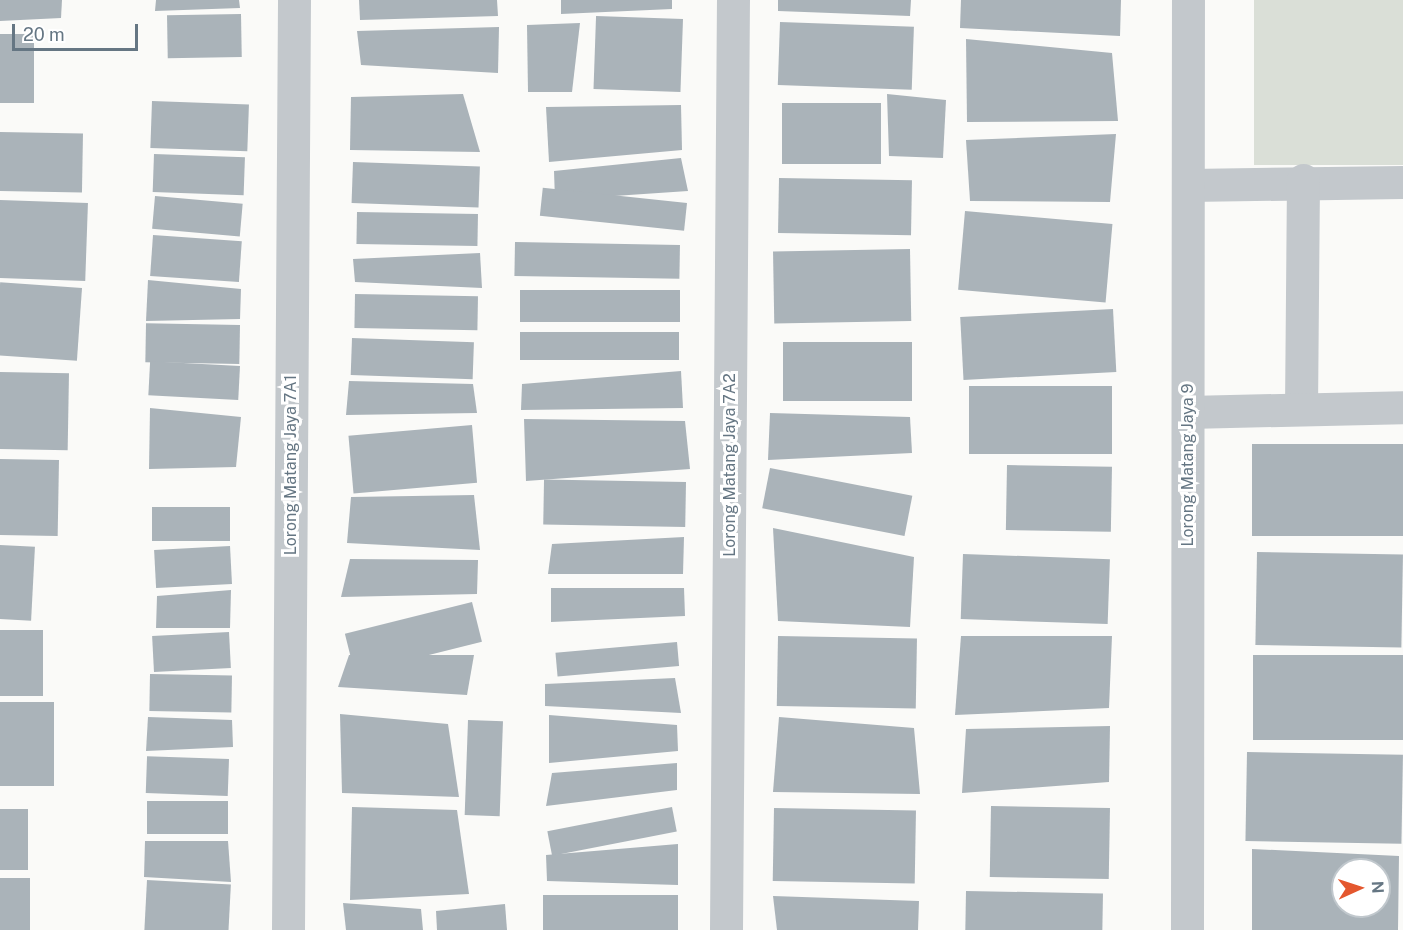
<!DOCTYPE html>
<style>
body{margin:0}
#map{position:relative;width:1403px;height:930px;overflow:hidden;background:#fafaf8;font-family:"Public Sans",sans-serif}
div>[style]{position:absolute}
.green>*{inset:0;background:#dadfd7;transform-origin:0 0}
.building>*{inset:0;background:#aab3b9;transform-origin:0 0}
.minor>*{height:33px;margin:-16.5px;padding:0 16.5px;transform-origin:16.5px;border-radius:16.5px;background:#c3c8cc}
span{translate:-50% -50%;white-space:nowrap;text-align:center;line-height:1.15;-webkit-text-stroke:6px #fff;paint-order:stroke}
.street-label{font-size:16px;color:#657683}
.north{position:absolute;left:1331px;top:858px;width:60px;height:60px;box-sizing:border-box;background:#fff;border:2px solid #c1c8cd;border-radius:50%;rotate:87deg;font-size:16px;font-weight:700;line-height:24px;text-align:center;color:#657683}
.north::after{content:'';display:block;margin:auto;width:21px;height:27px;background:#e4572e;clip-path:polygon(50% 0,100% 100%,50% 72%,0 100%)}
.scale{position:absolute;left:12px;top:24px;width:126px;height:27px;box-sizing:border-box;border:3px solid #657683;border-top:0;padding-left:8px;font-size:18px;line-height:21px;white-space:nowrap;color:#657683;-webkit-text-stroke:4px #fff;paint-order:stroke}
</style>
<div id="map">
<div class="green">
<div style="left:1254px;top:0;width:149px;height:165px"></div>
</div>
<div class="building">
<div style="clip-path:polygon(0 0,62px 0,61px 18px,0 21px)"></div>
<div style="clip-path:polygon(156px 0,239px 0,240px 8px,155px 11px)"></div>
<div style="clip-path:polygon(359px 0,497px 0,498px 16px,360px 20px)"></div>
<div style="clip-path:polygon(561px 0,672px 0,672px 9px,561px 14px)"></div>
<div style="clip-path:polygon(778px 0,911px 0,910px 16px,778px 11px)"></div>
<div style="clip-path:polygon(961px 0,1121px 0,1120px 36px,960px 28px)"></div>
<div style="left:241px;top:14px;width:43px;height:74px;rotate:89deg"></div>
<div style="left:683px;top:19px;width:73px;height:87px;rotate:92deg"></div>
<div style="left:780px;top:22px;width:134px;height:63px;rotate:2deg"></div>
<div style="clip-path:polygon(580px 23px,572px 92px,528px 92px,527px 25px)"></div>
<div style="clip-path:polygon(499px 27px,498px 73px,361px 65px,357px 31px)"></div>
<div style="left:0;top:34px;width:34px;height:69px"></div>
<div style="clip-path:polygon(966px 39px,1112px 53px,1118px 121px,967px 122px)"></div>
<div style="clip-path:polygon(463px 94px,480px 152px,350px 150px,351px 97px)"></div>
<div style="clip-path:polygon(887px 94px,946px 100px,943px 158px,889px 156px)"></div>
<div style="left:152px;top:101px;width:97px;height:47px;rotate:2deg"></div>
<div style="left:782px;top:103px;width:99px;height:61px"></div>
<div style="clip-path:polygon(681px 105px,682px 150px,549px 162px,546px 107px)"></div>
<div style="left:0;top:132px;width:83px;height:59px;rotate:1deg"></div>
<div style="clip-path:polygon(1116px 134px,1110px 202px,970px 201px,966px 140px)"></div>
<div style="left:154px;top:154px;width:91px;height:38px;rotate:2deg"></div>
<div style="clip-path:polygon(681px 158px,688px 191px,555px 200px,554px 171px)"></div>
<div style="left:353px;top:162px;width:127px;height:41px;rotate:2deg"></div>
<div style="left:779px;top:178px;width:133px;height:55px;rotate:1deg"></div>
<div style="left:155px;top:196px;width:88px;height:33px;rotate:5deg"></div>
<div style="left:0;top:200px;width:88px;height:78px;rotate:2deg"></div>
<div style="left:687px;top:203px;width:28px;height:145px;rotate:96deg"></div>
<div style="left:965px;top:211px;width:148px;height:79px;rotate:5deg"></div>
<div style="left:357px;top:212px;width:121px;height:32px;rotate:1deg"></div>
<div style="left:153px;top:235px;width:89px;height:41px;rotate:4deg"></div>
<div style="left:515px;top:242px;width:165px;height:34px;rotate:1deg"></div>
<div style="left:910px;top:249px;width:72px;height:137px;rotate:89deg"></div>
<div style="clip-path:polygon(480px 253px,482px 288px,355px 282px,353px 259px)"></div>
<div style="clip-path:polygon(148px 280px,241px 289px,240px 319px,146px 321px)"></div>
<div style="left:82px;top:288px;width:73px;height:82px;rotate:94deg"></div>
<div style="left:680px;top:290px;width:32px;height:160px;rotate:90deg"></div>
<div style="left:355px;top:294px;width:123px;height:34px;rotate:1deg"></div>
<div style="left:1113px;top:309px;width:63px;height:153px;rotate:87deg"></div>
<div style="left:240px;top:325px;width:39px;height:94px;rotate:91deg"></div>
<div style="left:679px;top:332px;width:28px;height:159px;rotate:90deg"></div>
<div style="left:352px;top:338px;width:122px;height:37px;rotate:2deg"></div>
<div style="left:783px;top:342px;width:129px;height:59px"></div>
<div style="left:240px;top:366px;width:34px;height:90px;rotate:93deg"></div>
<div style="clip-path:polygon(681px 371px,683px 408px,521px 410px,522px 384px)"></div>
<div style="left:0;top:372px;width:69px;height:77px;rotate:1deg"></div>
<div style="clip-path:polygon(349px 381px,473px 384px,477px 413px,346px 415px)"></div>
<div style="left:969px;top:386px;width:143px;height:68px"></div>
<div style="clip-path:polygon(150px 408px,241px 417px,236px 467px,149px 469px)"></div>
<div style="clip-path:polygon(770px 413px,910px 417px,912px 453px,768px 460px)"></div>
<div style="clip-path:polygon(524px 419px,685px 421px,690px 469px,526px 481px)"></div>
<div style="left:472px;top:425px;width:58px;height:124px;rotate:85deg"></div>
<div style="left:1403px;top:444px;width:92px;height:151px;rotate:90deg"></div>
<div style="left:0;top:459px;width:59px;height:76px;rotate:1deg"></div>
<div style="left:1007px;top:465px;width:105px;height:65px;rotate:1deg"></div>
<div style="left:770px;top:468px;width:145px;height:41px;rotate:11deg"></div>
<div style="left:686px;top:482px;width:45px;height:142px;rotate:91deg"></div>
<div style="clip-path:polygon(474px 495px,480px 550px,347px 543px,351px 497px)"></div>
<div style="left:230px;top:507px;width:34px;height:78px;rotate:90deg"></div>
<div style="clip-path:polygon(773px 528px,914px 557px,910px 627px,778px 621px)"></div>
<div style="clip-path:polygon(684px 537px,683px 574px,548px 574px,552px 544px)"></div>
<div style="left:0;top:545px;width:35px;height:74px;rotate:3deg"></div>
<div style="left:230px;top:546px;width:38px;height:76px;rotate:87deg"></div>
<div style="left:1257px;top:552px;width:146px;height:93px;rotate:1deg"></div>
<div style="left:963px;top:554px;width:147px;height:65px;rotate:2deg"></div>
<div style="clip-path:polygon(350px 559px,478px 560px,477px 594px,341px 597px)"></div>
<div style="clip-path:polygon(551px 588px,684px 588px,685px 616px,551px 622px)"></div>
<div style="clip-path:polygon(231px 590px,230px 628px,156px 628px,157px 596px)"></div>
<div style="left:472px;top:602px;width:41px;height:131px;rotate:76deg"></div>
<div style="left:0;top:630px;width:43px;height:66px"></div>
<div style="left:229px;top:632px;width:36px;height:77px;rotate:87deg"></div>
<div style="left:778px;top:636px;width:139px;height:70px;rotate:1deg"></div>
<div style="clip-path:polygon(961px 636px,1112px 636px,1109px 708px,955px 715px)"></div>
<div style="left:677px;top:642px;width:24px;height:122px;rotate:85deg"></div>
<div style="clip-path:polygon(349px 655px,474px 655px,467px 695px,338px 687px)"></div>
<div style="left:1403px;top:655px;width:85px;height:150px;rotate:90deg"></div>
<div style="left:150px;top:674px;width:82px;height:37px;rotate:1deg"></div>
<div style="clip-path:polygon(675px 678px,681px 713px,545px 706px,545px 684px)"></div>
<div style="left:54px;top:702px;width:84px;height:54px;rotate:90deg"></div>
<div style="clip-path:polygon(340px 714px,448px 724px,459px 797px,342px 793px)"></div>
<div style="clip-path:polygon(549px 715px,677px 725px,678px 751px,549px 763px)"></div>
<div style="clip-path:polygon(148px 717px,232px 720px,233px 747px,146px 751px)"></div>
<div style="clip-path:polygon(779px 717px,914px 728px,920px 794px,773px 792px)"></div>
<div style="left:468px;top:720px;width:35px;height:95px;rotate:2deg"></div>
<div style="clip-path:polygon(1110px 726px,1109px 782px,962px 793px,966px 729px)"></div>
<div style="left:1247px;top:752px;width:156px;height:89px;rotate:1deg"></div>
<div style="left:229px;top:759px;width:37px;height:82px;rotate:92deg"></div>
<div style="clip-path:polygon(677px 763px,677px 790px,546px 806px,552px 773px)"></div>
<div style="left:228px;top:801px;width:33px;height:81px;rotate:90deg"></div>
<div style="left:991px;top:806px;width:119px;height:71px;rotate:1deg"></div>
<div style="clip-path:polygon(352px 807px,457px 810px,469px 894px,350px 900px)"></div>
<div style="left:672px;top:807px;width:25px;height:127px;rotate:79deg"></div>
<div style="left:774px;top:808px;width:142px;height:73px;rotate:1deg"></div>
<div style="left:0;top:809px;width:28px;height:61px"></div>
<div style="clip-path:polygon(145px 841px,228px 841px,231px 882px,144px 877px)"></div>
<div style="clip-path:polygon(678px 844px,678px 885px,547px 881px,546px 855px)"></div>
<div style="clip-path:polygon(evenodd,1252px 849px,1399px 856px,1398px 930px,1252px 930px,1252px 849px,1343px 870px,1379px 870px,1379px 906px,1343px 906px,1343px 870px)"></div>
<div style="left:0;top:878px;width:30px;height:52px"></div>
<div style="left:147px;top:880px;width:84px;height:50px;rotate:3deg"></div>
<div style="left:966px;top:891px;width:137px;height:39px;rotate:1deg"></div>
<div style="left:543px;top:895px;width:135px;height:35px"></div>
<div style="clip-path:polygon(773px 896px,919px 901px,918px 930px,777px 930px)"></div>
<div style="clip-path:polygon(343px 903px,421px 909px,423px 930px,346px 930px)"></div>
<div style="clip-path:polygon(505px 904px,507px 930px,437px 930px,436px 911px)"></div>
</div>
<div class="minor">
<div style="left:1189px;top:185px;width:214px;rotate:-0.8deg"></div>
<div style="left:1301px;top:409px;width:229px;rotate:-89.5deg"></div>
<div style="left:1188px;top:412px;width:215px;rotate:-1.3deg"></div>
<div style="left:288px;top:930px;width:930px;rotate:-89.63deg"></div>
<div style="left:726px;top:930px;width:930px;rotate:-89.57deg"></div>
<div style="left:1187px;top:930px;width:930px;rotate:-89.94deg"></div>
</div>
<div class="street-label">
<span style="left:291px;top:465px;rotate:-90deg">Lorong Matang Jaya 7A1</span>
<span style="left:730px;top:465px;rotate:-90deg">Lorong Matang Jaya 7A2</span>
<span style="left:1188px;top:465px;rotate:-90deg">Lorong Matang Jaya 9</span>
</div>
<div class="north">N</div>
<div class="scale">20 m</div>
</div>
